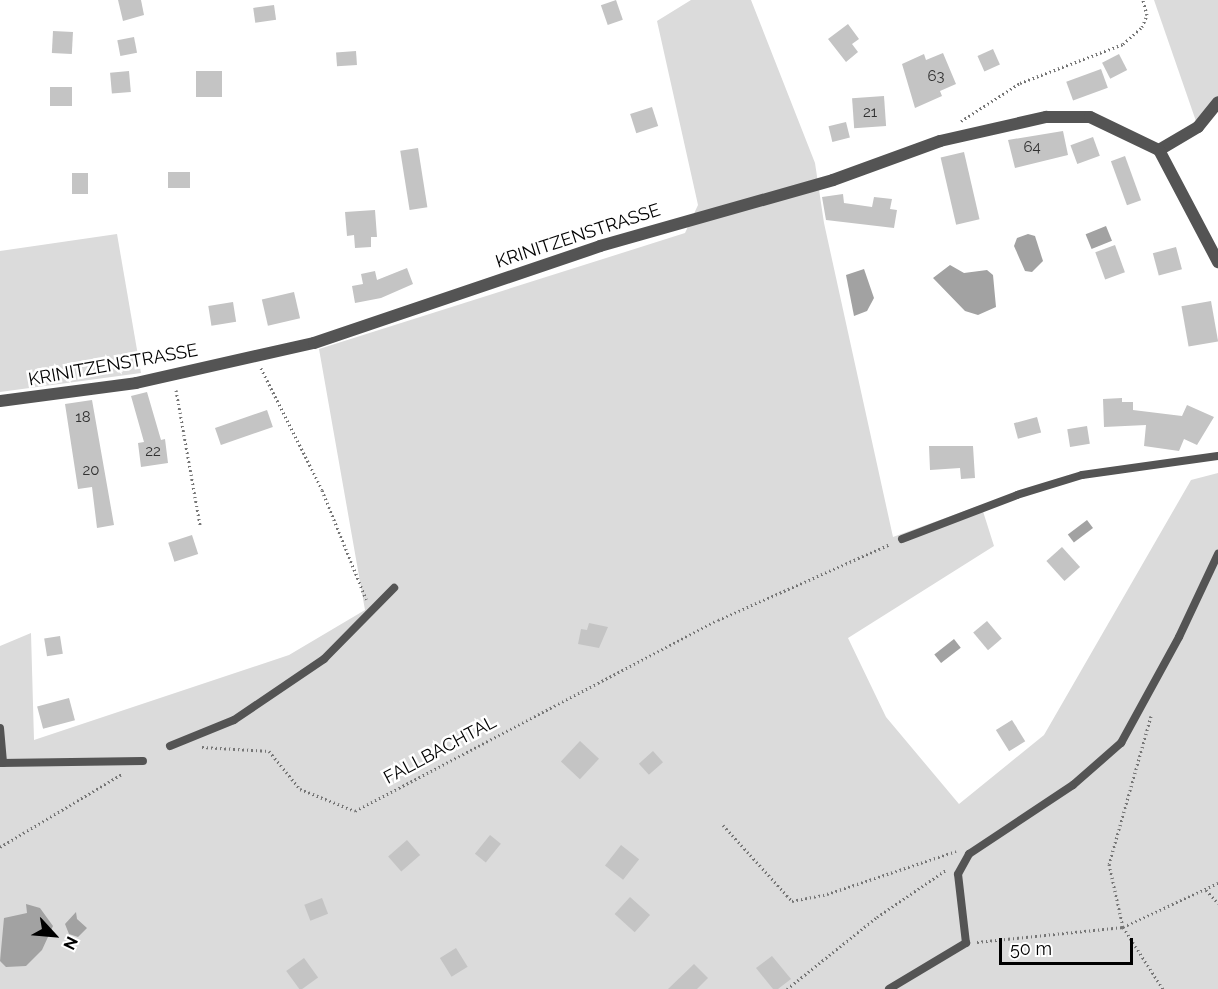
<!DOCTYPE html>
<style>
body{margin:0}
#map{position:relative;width:1218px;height:989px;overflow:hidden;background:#fff;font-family:Raleway,sans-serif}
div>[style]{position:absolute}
.green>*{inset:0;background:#dbdbdb}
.water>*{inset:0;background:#a2a2a2;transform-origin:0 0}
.building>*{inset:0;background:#c4c4c4;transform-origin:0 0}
.path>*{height:3px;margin-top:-1.5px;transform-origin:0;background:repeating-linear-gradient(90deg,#767676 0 1.5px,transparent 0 4.5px)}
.lane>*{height:8px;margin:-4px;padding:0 4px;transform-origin:4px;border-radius:4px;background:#545454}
.street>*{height:12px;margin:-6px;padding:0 6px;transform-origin:6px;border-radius:6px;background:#545454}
span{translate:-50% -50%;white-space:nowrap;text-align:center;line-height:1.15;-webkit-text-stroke:5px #fff;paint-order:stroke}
.number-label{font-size:15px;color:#313131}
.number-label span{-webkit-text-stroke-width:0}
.street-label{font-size:18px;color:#000}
.north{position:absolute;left:24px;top:905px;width:60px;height:60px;-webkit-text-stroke:4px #fff;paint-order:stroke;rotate:116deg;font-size:16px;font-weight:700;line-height:24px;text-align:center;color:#000}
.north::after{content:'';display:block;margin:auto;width:21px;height:27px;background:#000;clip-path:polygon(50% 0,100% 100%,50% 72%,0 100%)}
.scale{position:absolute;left:999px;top:938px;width:134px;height:27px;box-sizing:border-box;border:3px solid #000;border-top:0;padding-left:8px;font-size:18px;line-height:21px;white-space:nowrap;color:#000;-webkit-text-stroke:4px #fff;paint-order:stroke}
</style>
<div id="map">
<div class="green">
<div style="clip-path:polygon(691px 0,751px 0,815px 163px,824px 223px,893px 537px,981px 505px,994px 546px,848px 638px,886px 717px,959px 804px,1044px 735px,1191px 480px,1218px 473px,1218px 989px,0 989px,0 646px,31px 633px,34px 740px,289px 655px,365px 610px,319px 349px,685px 233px,698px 205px,657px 21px)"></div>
<div style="clip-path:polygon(1154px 0,1218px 0,1218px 102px,1198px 127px)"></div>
<div style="clip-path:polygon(117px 234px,141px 373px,0 392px,0 251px)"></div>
</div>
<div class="water">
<div style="left:1106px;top:226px;width:16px;height:22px;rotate:68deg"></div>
<div style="clip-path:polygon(1028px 234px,1035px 236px,1043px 261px,1032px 272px,1025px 271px,1014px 246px,1017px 238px)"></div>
<div style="clip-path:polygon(950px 265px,964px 273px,987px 270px,993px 275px,996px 307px,978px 315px,965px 311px,933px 278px)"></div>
<div style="clip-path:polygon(864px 269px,874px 298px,867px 311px,854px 316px,846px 275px)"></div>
<div style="left:1087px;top:520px;width:10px;height:24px;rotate:53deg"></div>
<div style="left:954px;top:639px;width:11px;height:25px;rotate:52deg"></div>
<div style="clip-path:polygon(26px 904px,40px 908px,53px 926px,42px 950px,26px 966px,6px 967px,0 961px,4px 918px,27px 913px)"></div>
<div style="clip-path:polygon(76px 912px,77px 919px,87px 928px,78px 937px,69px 934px,65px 924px)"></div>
</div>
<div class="building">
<div style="clip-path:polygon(118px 0,141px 0,144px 15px,123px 21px)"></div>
<div style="left:616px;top:0;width:21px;height:16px;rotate:71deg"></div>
<div style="left:274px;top:5px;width:15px;height:21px;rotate:82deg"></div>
<div style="clip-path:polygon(848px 24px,859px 39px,852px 44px,858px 52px,846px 62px,828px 39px)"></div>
<div style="left:53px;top:31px;width:20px;height:22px;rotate:3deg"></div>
<div style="left:134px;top:37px;width:16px;height:17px;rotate:79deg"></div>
<div style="left:993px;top:49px;width:17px;height:17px;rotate:66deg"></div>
<div style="left:356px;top:51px;width:14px;height:20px;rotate:86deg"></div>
<div style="clip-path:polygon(943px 53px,956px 84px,940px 91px,942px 96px,915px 108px,902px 64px,924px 54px,926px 60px)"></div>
<div style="left:1119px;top:54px;width:18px;height:19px;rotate:63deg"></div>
<div style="left:1101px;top:69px;width:20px;height:37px;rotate:70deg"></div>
<div style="left:129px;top:71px;width:21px;height:19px;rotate:85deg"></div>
<div style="left:196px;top:71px;width:26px;height:26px"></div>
<div style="left:50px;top:87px;width:22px;height:19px"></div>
<div style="left:884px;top:96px;width:30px;height:32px;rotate:86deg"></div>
<div style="left:652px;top:107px;width:20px;height:23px;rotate:72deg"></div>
<div style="left:846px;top:122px;width:16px;height:18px;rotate:76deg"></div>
<div style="clip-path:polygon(1063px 131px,1068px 155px,1015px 168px,1008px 140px)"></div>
<div style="left:1093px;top:137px;width:20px;height:24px;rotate:70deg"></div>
<div style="left:418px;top:148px;width:60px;height:18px;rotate:81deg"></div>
<div style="left:964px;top:152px;width:69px;height:24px;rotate:77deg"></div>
<div style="left:1125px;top:156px;width:47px;height:15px;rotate:70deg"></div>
<div style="left:168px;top:172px;width:22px;height:16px"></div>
<div style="left:72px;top:173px;width:16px;height:21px"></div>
<div style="clip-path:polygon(843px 194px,844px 203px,872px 207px,874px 197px,892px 199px,890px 209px,897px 210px,894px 228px,826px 220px,822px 197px)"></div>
<div style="clip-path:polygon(375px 210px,377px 237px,371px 237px,371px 247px,355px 248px,354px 235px,347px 236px,345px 212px)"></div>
<div style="left:1115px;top:245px;width:29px;height:21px;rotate:70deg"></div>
<div style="left:1176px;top:247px;width:23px;height:24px;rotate:75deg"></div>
<div style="clip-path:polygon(407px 268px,413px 284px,381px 298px,355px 303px,352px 286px,363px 284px,361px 274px,375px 271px,377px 280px)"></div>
<div style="left:294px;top:292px;width:27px;height:33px;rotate:77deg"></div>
<div style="left:1211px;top:301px;width:41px;height:30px;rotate:80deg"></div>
<div style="left:233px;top:302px;width:20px;height:25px;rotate:81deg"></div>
<div style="clip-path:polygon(147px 392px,161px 440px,165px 439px,168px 463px,141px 467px,138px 443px,144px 442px,131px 396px)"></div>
<div style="clip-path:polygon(1122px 398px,1122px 402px,1133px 402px,1133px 410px,1182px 416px,1187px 405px,1214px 417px,1197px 445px,1184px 439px,1179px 451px,1144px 446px,1146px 425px,1104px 427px,1103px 399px)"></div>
<div style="clip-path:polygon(92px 400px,114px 525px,97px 528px,92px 487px,78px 489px,65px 404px)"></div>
<div style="left:267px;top:410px;width:18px;height:55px;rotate:71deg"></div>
<div style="left:1037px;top:417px;width:16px;height:24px;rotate:75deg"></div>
<div style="left:1087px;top:426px;width:18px;height:20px;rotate:81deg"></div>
<div style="clip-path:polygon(929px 446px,973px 446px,975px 478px,961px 479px,960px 468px,930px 470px)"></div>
<div style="left:192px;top:535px;width:20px;height:25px;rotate:72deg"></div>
<div style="left:1062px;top:547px;width:27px;height:21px;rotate:48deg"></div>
<div style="left:987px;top:621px;width:23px;height:18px;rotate:50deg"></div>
<div style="clip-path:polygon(589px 623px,608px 627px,599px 648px,578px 644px,581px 629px,587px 630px)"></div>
<div style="left:60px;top:636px;width:18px;height:16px;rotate:81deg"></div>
<div style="left:69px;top:698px;width:23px;height:33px;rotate:75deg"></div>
<div style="left:1012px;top:720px;width:25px;height:19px;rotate:58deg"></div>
<div style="left:580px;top:741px;width:26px;height:28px;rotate:43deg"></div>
<div style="left:653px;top:751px;width:15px;height:19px;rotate:48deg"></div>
<div style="left:490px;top:835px;width:14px;height:24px;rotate:39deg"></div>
<div style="left:407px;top:840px;width:20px;height:25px;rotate:49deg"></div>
<div style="left:621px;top:845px;width:23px;height:26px;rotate:38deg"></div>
<div style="left:630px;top:897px;width:27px;height:23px;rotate:42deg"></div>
<div style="left:322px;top:898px;width:17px;height:19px;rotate:69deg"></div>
<div style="left:456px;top:948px;width:22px;height:19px;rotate:58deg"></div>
<div style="clip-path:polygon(772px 956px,791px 979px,778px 989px,773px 989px,756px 968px)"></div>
<div style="left:304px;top:958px;width:24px;height:22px;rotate:54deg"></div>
<div style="clip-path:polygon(694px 964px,708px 978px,697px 989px,668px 989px)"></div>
</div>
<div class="path">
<div style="left:961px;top:121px;width:70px;rotate:-32.8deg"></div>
<div style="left:1020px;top:83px;width:110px;rotate:-20.7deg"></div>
<div style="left:1123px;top:44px;width:25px;rotate:-42deg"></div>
<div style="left:1142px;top:27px;width:13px;rotate:-67deg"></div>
<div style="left:1147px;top:15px;width:16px;rotate:-105deg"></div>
<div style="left:261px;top:368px;width:136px;rotate:63.4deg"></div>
<div style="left:322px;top:490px;width:118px;rotate:68deg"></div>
<div style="left:176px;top:390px;width:137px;rotate:79.9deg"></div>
<div style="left:1151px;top:716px;width:154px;rotate:105.8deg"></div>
<div style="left:1109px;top:864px;width:65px;rotate:77.5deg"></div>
<div style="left:1123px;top:927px;width:105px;rotate:-24.9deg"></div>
<div style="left:202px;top:747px;width:67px;rotate:3.4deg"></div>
<div style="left:269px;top:751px;width:49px;rotate:50.8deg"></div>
<div style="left:300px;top:789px;width:59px;rotate:21.8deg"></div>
<div style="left:355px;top:811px;width:410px;rotate:-27.8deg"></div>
<div style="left:718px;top:620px;width:188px;rotate:-23.8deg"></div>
<div style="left:723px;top:825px;width:103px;rotate:47.8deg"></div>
<div style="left:792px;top:901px;width:36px;rotate:-11deg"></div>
<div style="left:827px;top:894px;width:136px;rotate:-18.4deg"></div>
<div style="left:0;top:847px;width:142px;rotate:-30.9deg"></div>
<div style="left:1206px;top:890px;width:18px;rotate:47deg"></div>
<div style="left:977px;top:942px;width:147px;rotate:-5.9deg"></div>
<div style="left:1123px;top:927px;width:74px;rotate:57.2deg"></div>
<div style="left:787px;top:989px;width:115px;rotate:-38.7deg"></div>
<div style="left:877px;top:917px;width:83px;rotate:-34.3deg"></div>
</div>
<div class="lane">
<div style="left:902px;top:539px;width:123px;rotate:-20.9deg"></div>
<div style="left:1017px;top:495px;width:68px;rotate:-17.1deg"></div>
<div style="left:1082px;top:475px;width:137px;rotate:-8deg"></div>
<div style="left:0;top:728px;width:35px;rotate:85deg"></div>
<div style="left:170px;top:746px;width:69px;rotate:-22.1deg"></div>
<div style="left:234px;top:720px;width:109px;rotate:-34.1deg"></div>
<div style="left:324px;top:659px;width:100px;rotate:-45.4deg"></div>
<div style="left:0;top:763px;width:143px;rotate:-0.8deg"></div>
<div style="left:889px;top:989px;width:90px;rotate:-30.9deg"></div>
<div style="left:966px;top:943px;width:69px;rotate:-96.6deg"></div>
<div style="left:958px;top:874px;width:23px;rotate:-61deg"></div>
<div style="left:969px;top:854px;width:125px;rotate:-33.6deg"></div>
<div style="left:1073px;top:785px;width:64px;rotate:-41.2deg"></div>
<div style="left:1121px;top:743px;width:121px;rotate:-61.3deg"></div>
<div style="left:1179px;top:637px;width:92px;rotate:-64.8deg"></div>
</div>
<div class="street">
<div style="left:1159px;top:150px;width:45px;rotate:-30.5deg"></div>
<div style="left:1198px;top:127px;width:32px;rotate:-51deg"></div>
<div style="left:0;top:401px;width:137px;rotate:-7.5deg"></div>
<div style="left:136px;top:383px;width:182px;rotate:-12.7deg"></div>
<div style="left:314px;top:343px;width:302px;rotate:-18.7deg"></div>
<div style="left:600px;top:246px;width:242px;rotate:-15.8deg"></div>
<div style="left:833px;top:180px;width:114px;rotate:-20deg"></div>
<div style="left:940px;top:141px;width:109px;rotate:-12.8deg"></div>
<div style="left:1046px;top:117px;width:44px"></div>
<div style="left:1090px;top:117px;width:76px;rotate:25.6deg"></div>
<div style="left:1159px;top:150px;width:127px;rotate:62.2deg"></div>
</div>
<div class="number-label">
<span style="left:936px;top:77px">63</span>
<span style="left:870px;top:113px">21</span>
<span style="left:1032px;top:148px">64</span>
<span style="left:83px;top:418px">18</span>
<span style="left:153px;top:452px">22</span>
<span style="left:91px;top:471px">20</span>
</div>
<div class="street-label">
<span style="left:578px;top:236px;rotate:-18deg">KRINITZENSTRASSE</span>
<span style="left:113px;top:365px;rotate:-10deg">KRINITZENSTRASSE</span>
<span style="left:440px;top:750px;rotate:-28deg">FALLBACHTAL</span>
</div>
<div class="north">N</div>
<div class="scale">50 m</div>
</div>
